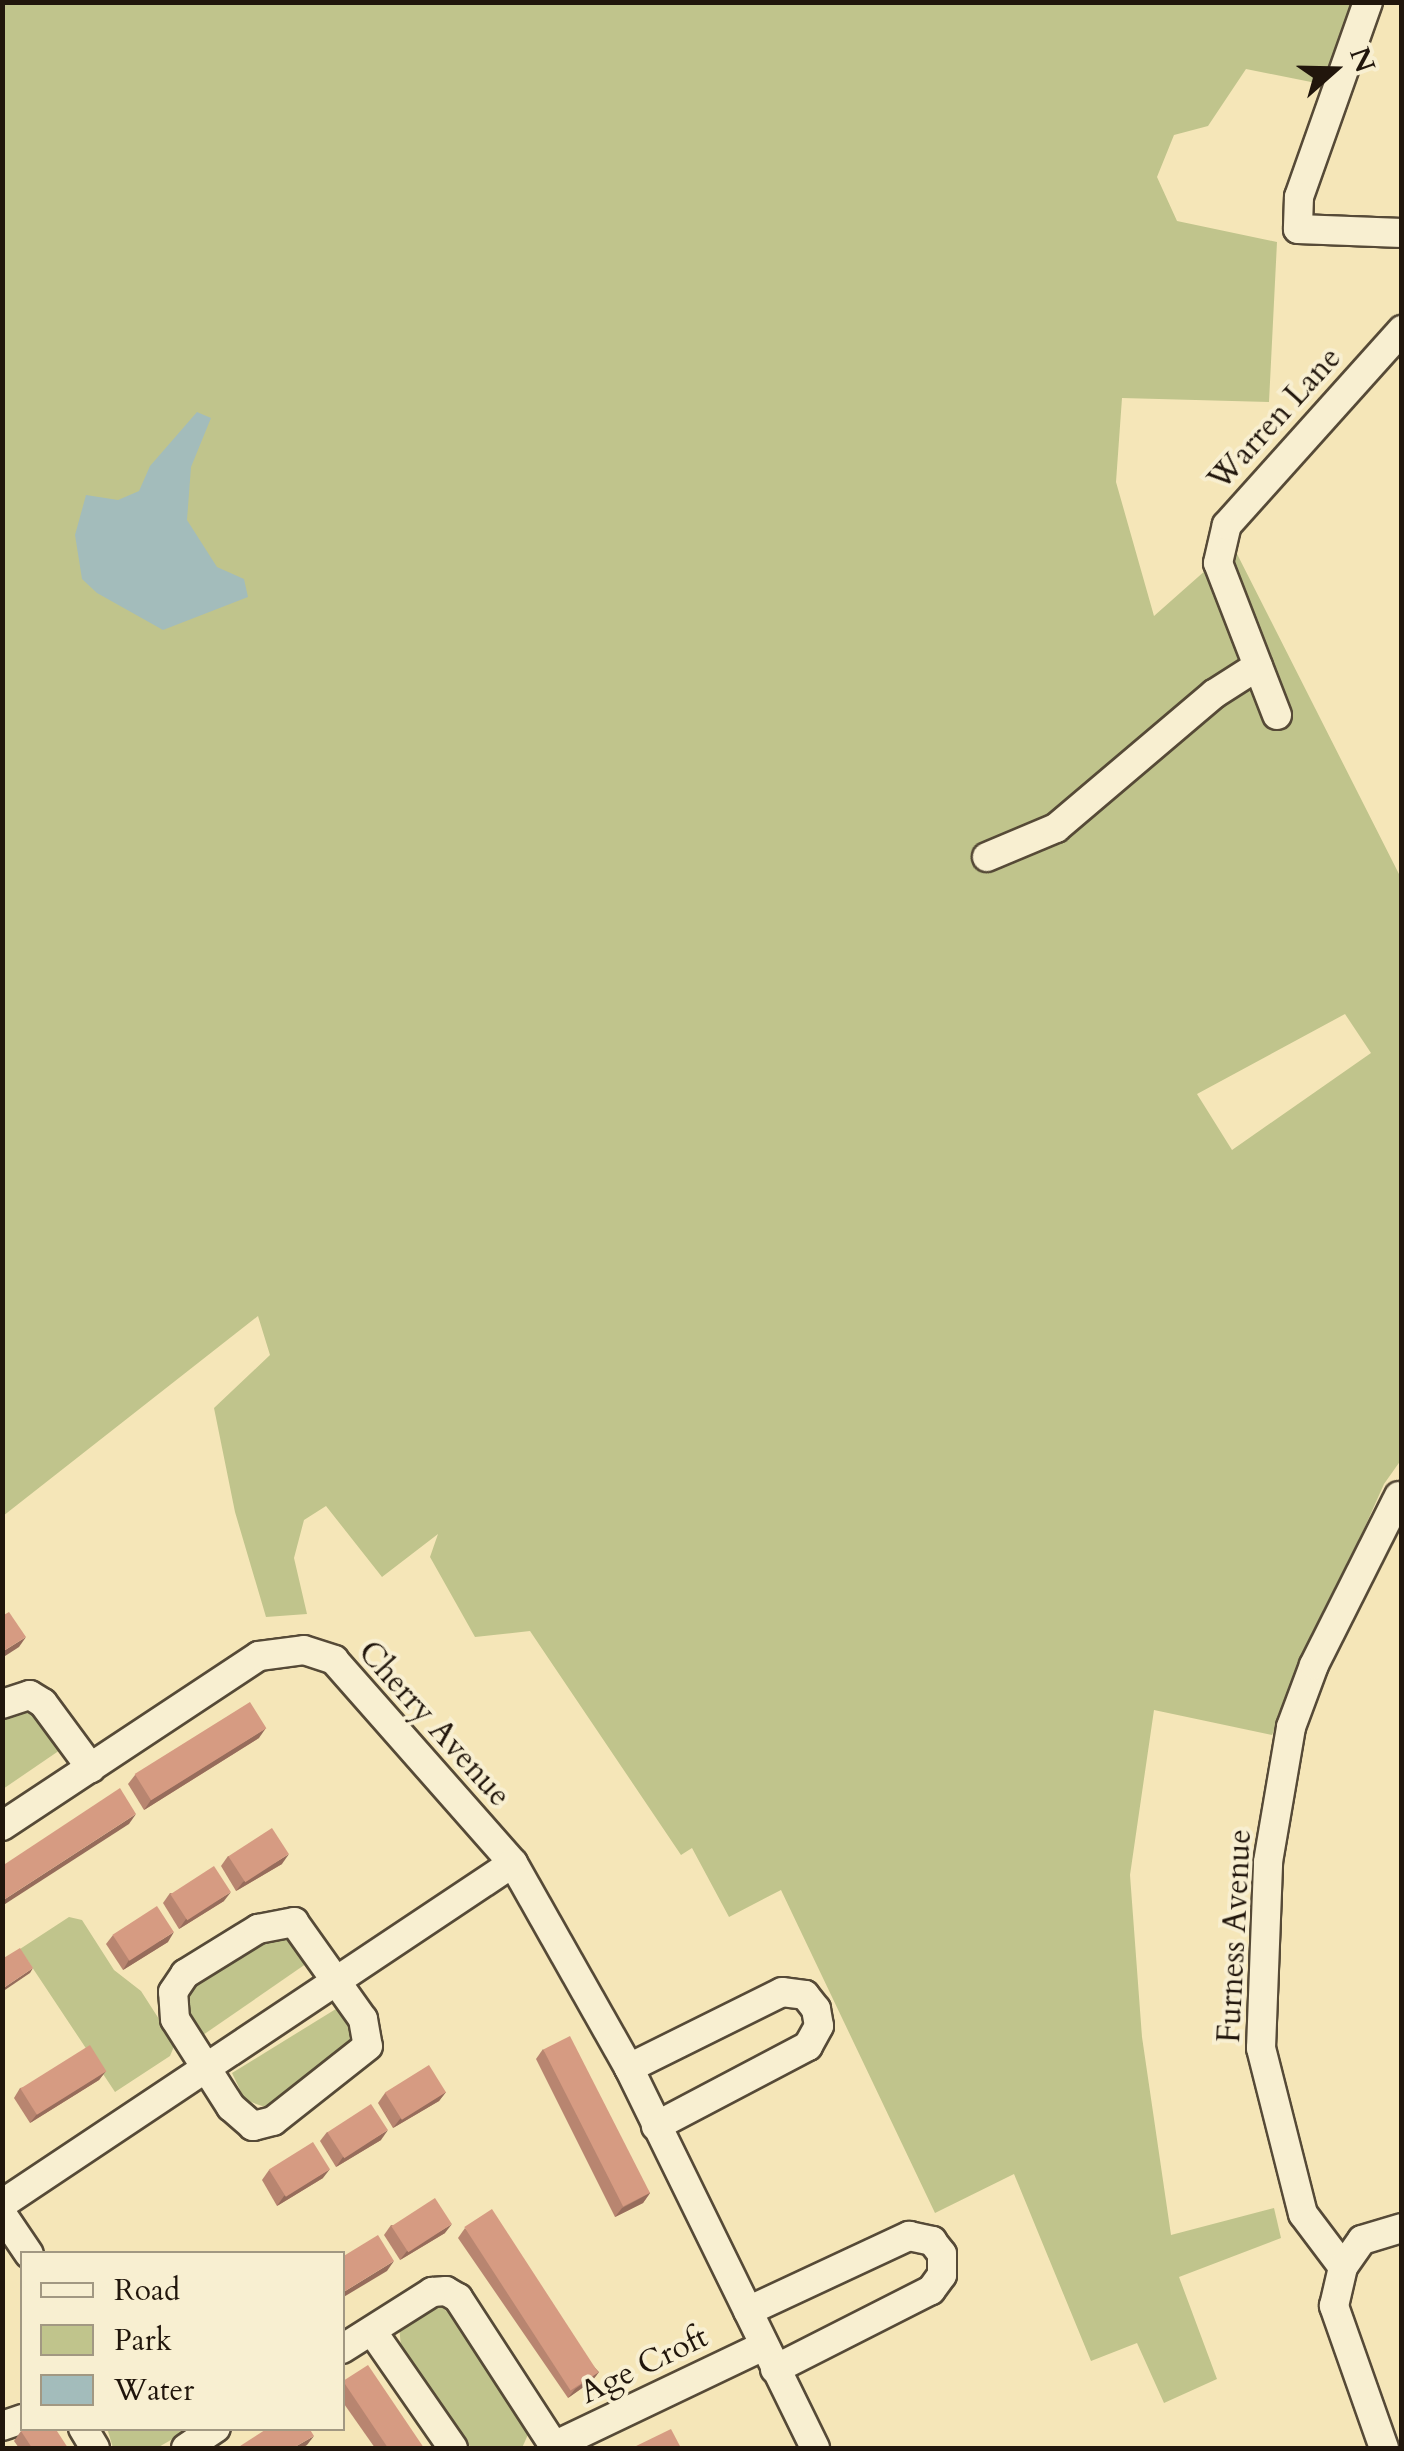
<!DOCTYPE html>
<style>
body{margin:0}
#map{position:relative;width:1404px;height:2451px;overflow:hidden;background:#f5e6b8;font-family:Cardo,serif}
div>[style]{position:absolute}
.green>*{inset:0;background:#c0c48c}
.water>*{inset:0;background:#a3bcbb}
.roads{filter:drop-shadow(2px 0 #564a37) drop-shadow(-2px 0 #564a37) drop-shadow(0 2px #564a37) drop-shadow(0 -2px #564a37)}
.minor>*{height:28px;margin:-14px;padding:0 14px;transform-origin:14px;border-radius:14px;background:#f8efd1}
.wall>*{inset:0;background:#b88570}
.shaded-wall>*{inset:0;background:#966c5b}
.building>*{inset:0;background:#d69b82;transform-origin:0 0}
span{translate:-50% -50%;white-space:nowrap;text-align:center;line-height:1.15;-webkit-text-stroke:8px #f8efd1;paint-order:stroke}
.street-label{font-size:32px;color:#21160c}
.frame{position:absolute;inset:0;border:5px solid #21160c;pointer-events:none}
.legend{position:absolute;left:20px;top:2251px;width:325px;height:180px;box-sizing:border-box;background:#f8efd1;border:2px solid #a29882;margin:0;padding:12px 18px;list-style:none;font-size:30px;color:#21160c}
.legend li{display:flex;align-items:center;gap:20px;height:50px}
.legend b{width:50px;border:2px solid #a29882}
.north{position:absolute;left:1284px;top:20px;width:100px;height:100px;-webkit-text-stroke:8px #f8efd1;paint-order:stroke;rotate:70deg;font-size:28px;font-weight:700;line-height:40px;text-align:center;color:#21160c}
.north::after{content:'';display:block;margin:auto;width:35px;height:45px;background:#21160c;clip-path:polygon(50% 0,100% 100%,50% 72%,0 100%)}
</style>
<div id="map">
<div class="green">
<div style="clip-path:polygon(evenodd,3px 3px,1356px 3px,1336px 87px,1246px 69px,1208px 126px,1174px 135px,1157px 177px,1177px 221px,1277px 242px,1269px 402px,1122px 398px,1116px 482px,1154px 616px,1233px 546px,1401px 878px,1401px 1460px,1384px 1484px,1272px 1735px,1154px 1710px,1130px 1875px,1142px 2037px,1171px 2235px,1274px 2208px,1281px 2238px,1179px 2277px,1217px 2379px,1164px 2403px,1137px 2343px,1091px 2361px,1014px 2174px,935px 2213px,781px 1890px,729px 1917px,692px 1848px,681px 1855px,530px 1631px,475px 1637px,430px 1557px,438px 1534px,382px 1577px,326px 1506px,304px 1520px,294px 1558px,307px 1614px,266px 1617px,235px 1512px,214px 1408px,270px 1355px,258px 1316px,3px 1516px,3px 3px,1345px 1014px,1371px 1053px,1232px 1150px,1197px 1094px,1345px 1014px)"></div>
<div style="clip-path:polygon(32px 1707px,63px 1748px,3px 1789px,3px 1719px)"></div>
<div style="clip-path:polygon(69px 1917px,82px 1920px,114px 1970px,141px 1991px,175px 2044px,170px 2056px,115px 2092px,20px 1949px)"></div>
<div style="clip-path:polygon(284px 1931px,313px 1959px,203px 2035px,188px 2021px,182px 1999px,187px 1986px,264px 1933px)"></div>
<div style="clip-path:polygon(344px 2004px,356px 2031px,347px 2054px,265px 2107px,245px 2100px,232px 2073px)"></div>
<div style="clip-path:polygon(429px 2306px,443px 2308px,465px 2327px,530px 2430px,522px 2448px,471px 2448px,401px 2347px,399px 2325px)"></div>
<div style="clip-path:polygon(107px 2428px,190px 2428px,190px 2429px,157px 2448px,113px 2448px)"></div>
</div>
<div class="water">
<div style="clip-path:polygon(197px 412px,211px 418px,191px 467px,187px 520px,217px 567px,244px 579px,248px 597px,163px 630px,97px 593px,82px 579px,75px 535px,86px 495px,118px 500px,139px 491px,150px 466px)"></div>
</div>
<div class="roads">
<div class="minor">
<div style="left:1368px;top:2px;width:207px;rotate:109.5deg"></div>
<div style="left:1299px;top:197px;width:32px;rotate:92deg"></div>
<div style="left:1298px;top:229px;width:104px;rotate:2.2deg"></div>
<div style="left:1277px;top:715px;width:163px;rotate:-111.2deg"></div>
<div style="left:1218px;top:563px;width:39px;rotate:-77deg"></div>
<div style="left:1227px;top:525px;width:262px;rotate:-48.1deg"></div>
<div style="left:987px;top:857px;width:75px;rotate:-22.8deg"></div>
<div style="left:1056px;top:828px;width:207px;rotate:-40.3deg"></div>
<div style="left:1214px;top:694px;width:52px;rotate:-32.5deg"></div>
<div style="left:2px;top:1704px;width:29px;rotate:-18deg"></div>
<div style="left:30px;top:1695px;width:15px;rotate:32deg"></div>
<div style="left:43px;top:1703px;width:81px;rotate:53.6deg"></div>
<div style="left:2px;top:1826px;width:308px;rotate:-33.5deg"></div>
<div style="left:259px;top:1656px;width:45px;rotate:-7.6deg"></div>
<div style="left:304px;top:1650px;width:32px;rotate:18deg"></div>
<div style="left:334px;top:1660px;width:271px;rotate:48.6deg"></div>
<div style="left:513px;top:1863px;width:236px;rotate:60.5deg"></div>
<div style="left:629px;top:2068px;width:423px;rotate:63.9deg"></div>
<div style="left:294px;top:1922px;width:119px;rotate:54.6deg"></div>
<div style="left:363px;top:2019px;width:27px;rotate:80deg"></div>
<div style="left:368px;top:2046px;width:121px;rotate:141.7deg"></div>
<div style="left:273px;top:2121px;width:21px;rotate:166deg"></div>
<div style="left:253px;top:2126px;width:29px;rotate:-139deg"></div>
<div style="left:231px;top:2107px;width:104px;rotate:-122.5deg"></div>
<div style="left:175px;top:2019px;width:27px;rotate:-94deg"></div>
<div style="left:173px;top:1992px;width:22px;rotate:-56deg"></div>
<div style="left:185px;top:1974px;width:86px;rotate:-31.7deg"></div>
<div style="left:258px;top:1929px;width:37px;rotate:-11deg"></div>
<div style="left:629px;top:2068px;width:171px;rotate:-26.4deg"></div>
<div style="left:782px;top:1992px;width:23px;rotate:7deg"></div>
<div style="left:805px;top:1995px;width:18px;rotate:52deg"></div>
<div style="left:816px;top:2009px;width:17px;rotate:80deg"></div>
<div style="left:819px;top:2026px;width:23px;rotate:119deg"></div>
<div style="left:808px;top:2046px;width:172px;rotate:152.2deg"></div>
<div style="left:2px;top:2204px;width:614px;rotate:-33.72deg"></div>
<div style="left:2px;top:2214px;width:48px;rotate:56deg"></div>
<div style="left:1343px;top:2267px;width:66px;rotate:-127deg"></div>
<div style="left:1303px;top:2214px;width:171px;rotate:-104.2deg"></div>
<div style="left:1261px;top:2048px;width:186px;rotate:-87.8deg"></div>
<div style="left:1268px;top:1862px;width:137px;rotate:-80.3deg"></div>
<div style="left:1291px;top:1727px;width:66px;rotate:-69.6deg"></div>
<div style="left:1314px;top:1665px;width:189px;rotate:-63.3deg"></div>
<div style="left:748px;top:2311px;width:178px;rotate:-25deg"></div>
<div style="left:909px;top:2236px;width:24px;rotate:12deg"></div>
<div style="left:932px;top:2241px;width:16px;rotate:52deg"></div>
<div style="left:942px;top:2254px;width:21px;rotate:90deg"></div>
<div style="left:942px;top:2275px;width:19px;rotate:126deg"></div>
<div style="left:931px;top:2290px;width:175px;rotate:153.1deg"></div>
<div style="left:372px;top:2331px;width:142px;rotate:55.3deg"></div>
<div style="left:342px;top:2349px;width:107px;rotate:-32.3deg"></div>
<div style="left:432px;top:2292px;width:14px;rotate:-4deg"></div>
<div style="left:446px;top:2291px;width:14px;rotate:30deg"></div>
<div style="left:458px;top:2298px;width:176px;rotate:57deg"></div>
<div style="left:554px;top:2446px;width:233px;rotate:-25.5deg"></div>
<div style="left:2px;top:2426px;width:21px;rotate:-19deg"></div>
<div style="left:83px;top:2428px;width:23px;rotate:59deg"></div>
<div style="left:186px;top:2448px;width:36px;rotate:-34deg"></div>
<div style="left:1384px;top:2448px;width:151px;rotate:-109.4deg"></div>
<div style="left:1334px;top:2306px;width:40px;rotate:-77deg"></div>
<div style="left:1343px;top:2267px;width:33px;rotate:-55deg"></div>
<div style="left:1362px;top:2240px;width:42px;rotate:-16.7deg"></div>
</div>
</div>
<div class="wall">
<div style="clip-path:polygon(259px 1738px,144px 1810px,128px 1784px,135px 1775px)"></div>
<div style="clip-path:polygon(228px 1856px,282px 1864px,236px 1891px,221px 1866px)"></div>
<div style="clip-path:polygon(170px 1893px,224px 1901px,179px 1929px,163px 1903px)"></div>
<div style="clip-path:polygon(113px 1935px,168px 1942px,123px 1970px,106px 1944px)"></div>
<div style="clip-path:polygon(543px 2049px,650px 2193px,643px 2203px,615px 2217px,536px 2059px)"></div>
<div style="clip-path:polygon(106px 2071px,99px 2080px,30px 2123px,14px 2098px,20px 2088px)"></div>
<div style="clip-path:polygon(446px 2092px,439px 2101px,393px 2128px,378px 2103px,385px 2093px)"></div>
<div style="clip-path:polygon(327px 2132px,381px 2140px,336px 2167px,320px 2141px)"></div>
<div style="clip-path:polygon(269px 2170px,323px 2178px,277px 2206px,262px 2180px)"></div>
<div style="clip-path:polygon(391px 2225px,445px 2233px,400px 2260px,384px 2235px)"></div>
<div style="clip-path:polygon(465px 2228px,599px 2372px,592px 2381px,568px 2398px,458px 2238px)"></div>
<div style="clip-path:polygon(343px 2381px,424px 2448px,375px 2448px,342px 2401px)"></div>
<div style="clip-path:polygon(21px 2431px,68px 2448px,19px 2448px,14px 2441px)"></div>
</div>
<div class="shaded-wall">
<div style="clip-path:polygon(26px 1637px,19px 1647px,2px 1658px,2px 1652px)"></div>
<div style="clip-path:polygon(266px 1728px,259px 1738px,144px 1810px,151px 1800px)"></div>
<div style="clip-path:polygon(136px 1814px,129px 1824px,2px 1906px,2px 1901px)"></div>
<div style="clip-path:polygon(289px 1854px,282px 1864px,236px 1891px,243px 1882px)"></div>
<div style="clip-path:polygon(231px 1892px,224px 1901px,179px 1929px,186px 1919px)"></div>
<div style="clip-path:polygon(174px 1932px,168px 1942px,123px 1970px,129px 1960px)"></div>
<div style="clip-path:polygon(33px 1968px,30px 1973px,2px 1992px,2px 1989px)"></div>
<div style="clip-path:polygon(106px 2071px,99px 2080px,30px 2123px,37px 2114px)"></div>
<div style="clip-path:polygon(446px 2092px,439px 2101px,393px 2128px,400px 2119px)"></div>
<div style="clip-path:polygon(388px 2130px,381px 2140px,336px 2167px,343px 2157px)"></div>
<div style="clip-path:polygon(330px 2169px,323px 2178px,277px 2206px,284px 2196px)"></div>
<div style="clip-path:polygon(650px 2193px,643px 2203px,615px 2217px,622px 2208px)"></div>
<div style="clip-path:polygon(452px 2224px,445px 2233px,400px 2260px,407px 2251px)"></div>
<div style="clip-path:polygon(394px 2261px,387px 2271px,342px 2298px,342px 2293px)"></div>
<div style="clip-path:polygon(599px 2372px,592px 2381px,568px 2398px,575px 2389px)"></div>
<div style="clip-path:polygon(314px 2436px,307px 2445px,302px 2448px,293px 2448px)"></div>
</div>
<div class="building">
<div style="clip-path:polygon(9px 1612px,26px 1637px,2px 1652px,2px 1616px)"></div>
<div style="left:250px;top:1702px;width:31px;height:136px;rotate:58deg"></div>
<div style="clip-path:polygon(120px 1788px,136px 1814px,2px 1901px,2px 1866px)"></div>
<div style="left:272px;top:1828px;width:31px;height:52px;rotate:57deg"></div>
<div style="left:214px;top:1866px;width:31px;height:52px;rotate:57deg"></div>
<div style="left:157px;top:1906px;width:31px;height:53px;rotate:57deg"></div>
<div style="clip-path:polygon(20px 1948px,33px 1968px,2px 1989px,2px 1959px)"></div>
<div style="left:570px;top:2036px;width:176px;height:30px;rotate:63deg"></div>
<div style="left:90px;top:2045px;width:31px;height:82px;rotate:58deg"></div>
<div style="left:429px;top:2065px;width:32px;height:52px;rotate:58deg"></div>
<div style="left:371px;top:2104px;width:31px;height:52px;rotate:57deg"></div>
<div style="left:313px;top:2142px;width:32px;height:52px;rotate:58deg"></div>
<div style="left:435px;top:2198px;width:31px;height:52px;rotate:57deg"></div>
<div style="left:492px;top:2209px;width:195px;height:33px;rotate:57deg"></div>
<div style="clip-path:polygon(378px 2235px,394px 2261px,342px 2293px,342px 2257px)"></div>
<div style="clip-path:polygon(368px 2365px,424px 2448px,388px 2448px,343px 2381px)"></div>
<div style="clip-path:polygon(25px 2428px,55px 2428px,68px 2448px,32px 2448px,21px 2431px)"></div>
<div style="clip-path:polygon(268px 2428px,309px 2428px,314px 2436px,293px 2448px,237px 2448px)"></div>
<div style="clip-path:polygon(671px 2429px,681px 2448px,632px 2448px)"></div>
</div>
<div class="street-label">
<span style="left:1275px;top:419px;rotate:-48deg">Warren Lane</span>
<span style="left:434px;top:1724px;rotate:48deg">Cherry Avenue</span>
<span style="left:1235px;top:1936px;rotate:-87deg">Furness Avenue</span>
<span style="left:644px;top:2365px;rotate:-26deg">Age Croft</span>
</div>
<div class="frame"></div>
<ul class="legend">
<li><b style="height:12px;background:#f8efd1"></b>Road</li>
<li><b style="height:28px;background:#c0c48c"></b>Park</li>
<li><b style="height:28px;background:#a3bcbb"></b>Water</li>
</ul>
<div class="north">N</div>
</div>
